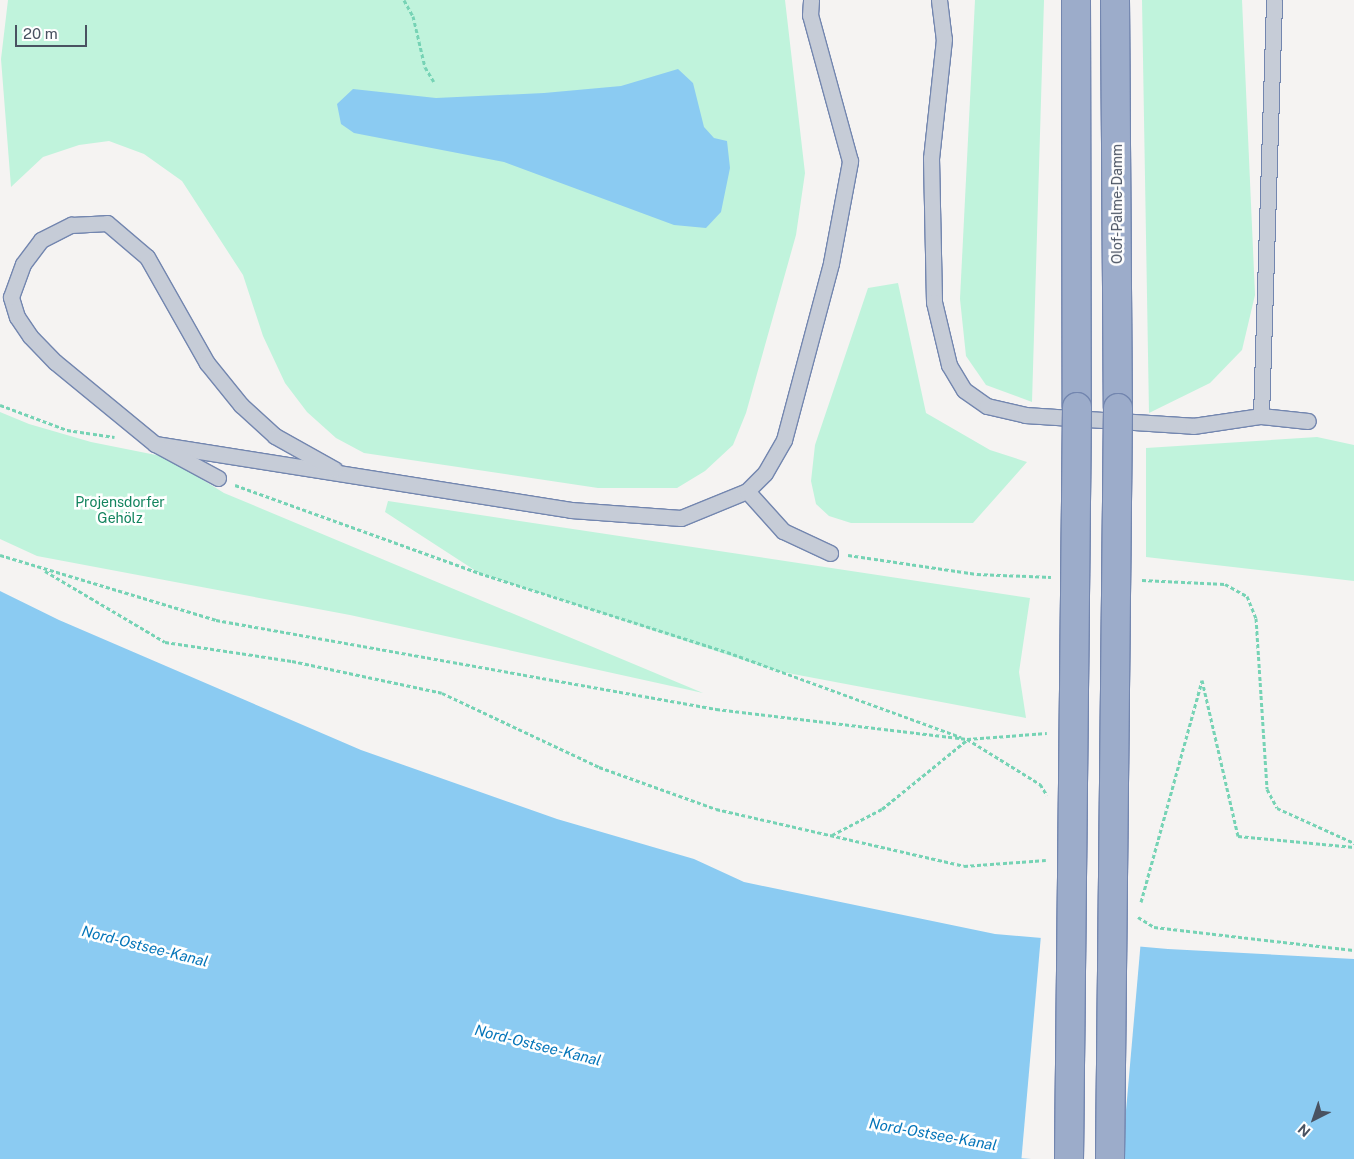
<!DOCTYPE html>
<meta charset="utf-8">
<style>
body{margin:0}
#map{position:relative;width:1354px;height:1159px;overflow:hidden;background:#f5f3f2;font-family:"Public Sans",sans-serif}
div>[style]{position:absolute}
.green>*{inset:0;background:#c0f3dc}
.water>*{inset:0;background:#8bcbf2}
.pier>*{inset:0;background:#f5f3f2;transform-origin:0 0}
.path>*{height:3px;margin-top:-1.5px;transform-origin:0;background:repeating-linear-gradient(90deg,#76d3b5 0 4px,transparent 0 6.5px)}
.roads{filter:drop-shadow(1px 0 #7386af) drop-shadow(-1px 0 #7386af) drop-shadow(0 1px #7386af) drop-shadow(0 -1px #7386af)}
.service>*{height:15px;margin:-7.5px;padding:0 7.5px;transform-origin:7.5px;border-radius:7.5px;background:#c6ccd7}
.trunk>*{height:28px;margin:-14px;padding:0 14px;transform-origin:14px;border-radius:14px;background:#9cacca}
.bridges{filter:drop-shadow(1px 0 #7386af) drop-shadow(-1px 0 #7386af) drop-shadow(0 1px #7386af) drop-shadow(0 -1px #7386af)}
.trunk-bridge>*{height:28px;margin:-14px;padding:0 14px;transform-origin:14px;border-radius:14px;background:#9cacca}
span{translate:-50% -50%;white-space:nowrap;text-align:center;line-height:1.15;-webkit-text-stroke:5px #fff;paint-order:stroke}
.street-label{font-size:14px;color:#495261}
.park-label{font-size:14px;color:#12845e}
.water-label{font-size:15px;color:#0475b9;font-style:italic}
.north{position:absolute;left:1289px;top:1094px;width:50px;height:50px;-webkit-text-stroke:4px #fff;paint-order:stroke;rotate:221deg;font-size:14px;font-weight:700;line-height:20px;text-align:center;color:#495261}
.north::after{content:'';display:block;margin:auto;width:18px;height:22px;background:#495261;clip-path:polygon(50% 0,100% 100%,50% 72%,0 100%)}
.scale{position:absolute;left:15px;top:25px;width:72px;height:22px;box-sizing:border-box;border:2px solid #495261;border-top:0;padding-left:6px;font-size:15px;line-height:18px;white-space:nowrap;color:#495261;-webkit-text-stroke:4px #fff;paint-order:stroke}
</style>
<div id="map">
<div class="green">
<div style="clip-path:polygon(8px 0,785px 0,805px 173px,796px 235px,746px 413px,733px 445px,705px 471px,677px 488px,598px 488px,364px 453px,336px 438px,307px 412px,285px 383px,263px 336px,243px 275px,182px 181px,144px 154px,109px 141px,79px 145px,43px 157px,11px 187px,1px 59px)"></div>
<div style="clip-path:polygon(975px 0,1044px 0,1032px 402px,986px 385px,966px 356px,960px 299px)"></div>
<div style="clip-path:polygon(1142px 0,1242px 0,1255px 295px,1242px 350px,1210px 383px,1149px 413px)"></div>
<div style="clip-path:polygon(898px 283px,926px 413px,990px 450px,1027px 462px,973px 523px,851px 523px,829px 516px,816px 504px,811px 481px,815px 445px,868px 288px)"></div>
<div style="clip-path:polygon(0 412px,29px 424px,91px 442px,166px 457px,224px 493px,703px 693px,350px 615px,37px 556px,0 539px)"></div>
<div style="clip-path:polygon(1317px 437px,1354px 445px,1354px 581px,1146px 557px,1146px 448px)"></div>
<div style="clip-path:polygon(388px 501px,1030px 598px,1019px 672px,1026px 718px,777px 671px,479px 573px,385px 512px)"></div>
</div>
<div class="water">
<div style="clip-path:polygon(678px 69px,693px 83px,704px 127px,714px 138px,727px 141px,730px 168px,721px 212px,706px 228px,674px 225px,504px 162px,354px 133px,341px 124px,337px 104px,353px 89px,436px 98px,544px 93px,621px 86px)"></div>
<div style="clip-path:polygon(0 591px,59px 620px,361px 750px,557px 819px,694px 859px,744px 882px,995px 934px,1168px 949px,1354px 959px,1354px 1159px,0 1159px)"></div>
</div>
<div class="pier">
<div style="left:1041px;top:935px;width:100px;height:224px;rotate:5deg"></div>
</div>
<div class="path">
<div style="left:404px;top:0;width:18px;rotate:61deg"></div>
<div style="left:413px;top:16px;width:52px;rotate:76.8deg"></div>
<div style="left:425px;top:67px;width:17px;rotate:59deg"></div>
<div style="left:0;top:405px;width:72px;rotate:20.5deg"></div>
<div style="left:67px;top:430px;width:48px;rotate:8.5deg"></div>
<div style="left:235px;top:485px;width:259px;rotate:19.8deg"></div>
<div style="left:479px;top:573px;width:260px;rotate:17.7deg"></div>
<div style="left:727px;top:652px;width:249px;rotate:20deg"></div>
<div style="left:0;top:555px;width:226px;rotate:16.7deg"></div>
<div style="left:216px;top:620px;width:508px;rotate:10.09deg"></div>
<div style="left:716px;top:709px;width:253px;rotate:6.8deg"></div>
<div style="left:967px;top:739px;width:80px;rotate:-4.3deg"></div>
<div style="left:848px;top:555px;width:130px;rotate:8.4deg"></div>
<div style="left:977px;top:574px;width:74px;rotate:2.3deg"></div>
<div style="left:45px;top:571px;width:139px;rotate:30.6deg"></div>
<div style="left:165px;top:642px;width:128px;rotate:8.5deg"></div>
<div style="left:292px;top:661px;width:153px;rotate:12deg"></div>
<div style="left:442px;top:693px;width:174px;rotate:25.2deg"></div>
<div style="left:599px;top:767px;width:124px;rotate:19.7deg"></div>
<div style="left:716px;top:809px;width:254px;rotate:12.9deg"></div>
<div style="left:964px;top:866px;width:82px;rotate:-4.2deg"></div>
<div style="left:1142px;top:580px;width:83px;rotate:2.8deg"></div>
<div style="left:1225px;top:584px;width:25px;rotate:29deg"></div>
<div style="left:1247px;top:596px;width:24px;rotate:68deg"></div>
<div style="left:1256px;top:618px;width:171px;rotate:86.3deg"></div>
<div style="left:1267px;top:789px;width:21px;rotate:62deg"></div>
<div style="left:1277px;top:808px;width:85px;rotate:24.4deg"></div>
<div style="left:967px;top:739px;width:86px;rotate:31.7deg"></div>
<div style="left:1040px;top:784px;width:13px;rotate:58deg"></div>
<div style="left:832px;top:835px;width:56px;rotate:-27.5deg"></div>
<div style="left:882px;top:809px;width:109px;rotate:-39.1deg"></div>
<div style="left:1141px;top:902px;width:230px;rotate:-74.6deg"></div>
<div style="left:1202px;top:680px;width:160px;rotate:77deg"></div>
<div style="left:1238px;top:836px;width:117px;rotate:5.4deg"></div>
<div style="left:1138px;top:917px;width:19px;rotate:32deg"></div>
<div style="left:1154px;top:927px;width:201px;rotate:6.6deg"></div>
</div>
<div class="roads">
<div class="service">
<div style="left:939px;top:0;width:39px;rotate:83deg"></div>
<div style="left:944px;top:39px;width:120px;rotate:96.2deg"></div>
<div style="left:931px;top:158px;width:144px;rotate:88.8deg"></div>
<div style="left:934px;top:302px;width:65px;rotate:76.6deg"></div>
<div style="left:949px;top:365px;width:29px;rotate:59deg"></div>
<div style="left:964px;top:390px;width:28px;rotate:35deg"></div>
<div style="left:987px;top:406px;width:39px;rotate:13deg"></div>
<div style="left:1025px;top:415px;width:168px;rotate:3.7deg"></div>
<div style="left:1193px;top:426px;width:69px;rotate:-8.4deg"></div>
<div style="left:1261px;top:416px;width:47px;rotate:6.1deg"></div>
<div style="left:1261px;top:416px;width:416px;rotate:-88.2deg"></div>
<div style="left:155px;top:444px;width:421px;rotate:9deg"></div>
<div style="left:571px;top:510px;width:110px;rotate:4.2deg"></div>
<div style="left:681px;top:518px;width:71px;rotate:-22.2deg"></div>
<div style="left:747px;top:491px;width:25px;rotate:-45deg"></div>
<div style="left:765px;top:473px;width:38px;rotate:-60deg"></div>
<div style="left:784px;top:440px;width:183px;rotate:-75.1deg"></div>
<div style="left:831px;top:263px;width:104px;rotate:-79.4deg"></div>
<div style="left:850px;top:161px;width:151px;rotate:-105.3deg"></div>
<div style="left:810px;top:15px;width:15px;rotate:-86deg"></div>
<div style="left:218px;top:478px;width:72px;rotate:-151.6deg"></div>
<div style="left:155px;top:444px;width:129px;rotate:-140.6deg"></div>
<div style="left:55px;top:362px;width:36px;rotate:-134deg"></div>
<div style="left:30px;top:336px;width:23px;rotate:-124deg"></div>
<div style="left:17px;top:317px;width:21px;rotate:-107deg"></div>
<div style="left:11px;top:297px;width:35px;rotate:-70deg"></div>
<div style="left:23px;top:264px;width:30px;rotate:-53deg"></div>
<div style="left:41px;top:240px;width:34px;rotate:-27deg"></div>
<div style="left:71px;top:225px;width:36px;rotate:-3deg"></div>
<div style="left:107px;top:223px;width:52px;rotate:40.4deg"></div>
<div style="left:147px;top:257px;width:122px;rotate:60.5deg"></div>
<div style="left:207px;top:363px;width:54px;rotate:51deg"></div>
<div style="left:241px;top:405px;width:46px;rotate:42.4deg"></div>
<div style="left:275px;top:436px;width:68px;rotate:29.2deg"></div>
<div style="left:747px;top:491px;width:54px;rotate:48deg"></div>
<div style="left:783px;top:531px;width:52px;rotate:25.1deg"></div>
</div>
<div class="trunk">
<div style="left:1076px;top:0;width:407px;rotate:89.9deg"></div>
<div style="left:1115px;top:0;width:408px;rotate:89.6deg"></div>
</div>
</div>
<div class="bridges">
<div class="trunk-bridge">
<div style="left:1069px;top:1159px;width:752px;rotate:-89.39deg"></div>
<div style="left:1110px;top:1159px;width:751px;rotate:-89.39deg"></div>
</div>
</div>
<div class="street-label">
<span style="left:1117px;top:204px;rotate:-90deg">Olof-Palme-Damm</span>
</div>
<div class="park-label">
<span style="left:120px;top:510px">Projensdorfer<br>Gehölz</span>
</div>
<div class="water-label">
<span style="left:145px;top:946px;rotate:14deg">Nord-Ostsee-Kanal</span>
<span style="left:538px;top:1045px;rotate:14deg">Nord-Ostsee-Kanal</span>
<span style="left:933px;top:1134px;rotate:10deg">Nord-Ostsee-Kanal</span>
</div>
<div class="north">N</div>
<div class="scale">20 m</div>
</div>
